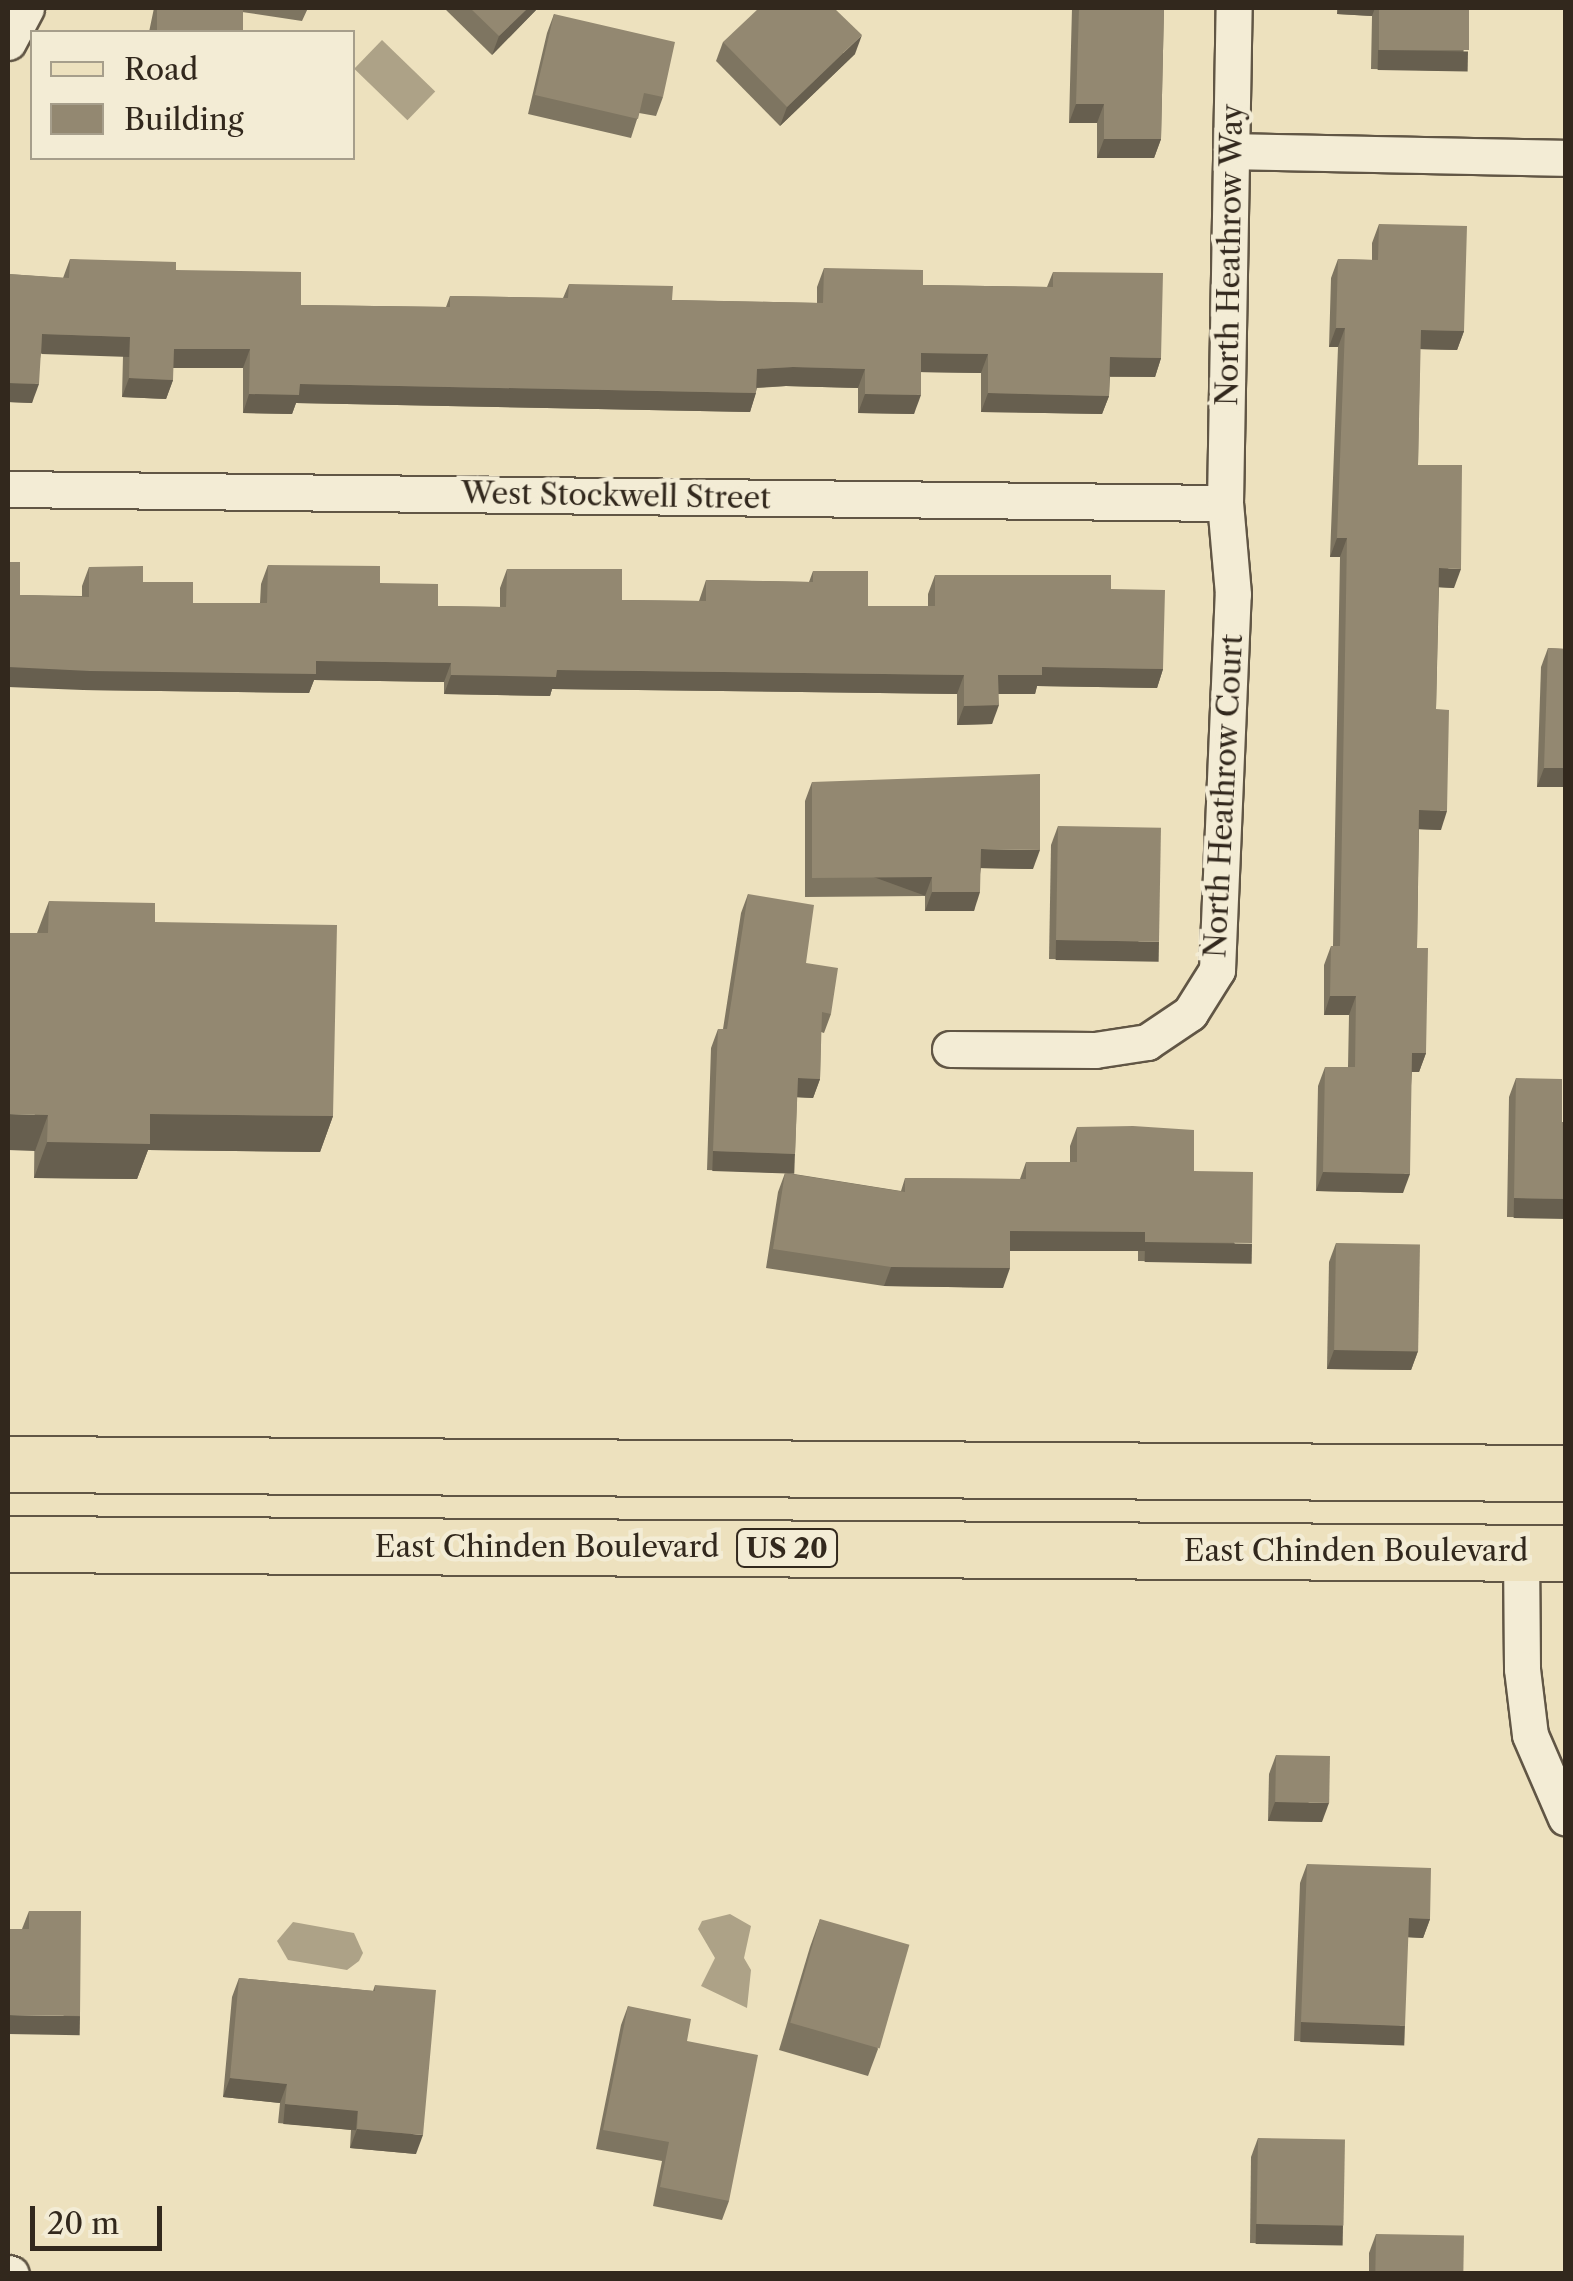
<!DOCTYPE html>
<style>
body{margin:0}
#map{position:relative;width:1573px;height:2281px;overflow:hidden;background:#ede1be;font-family:"Libre Caslon Text",serif}
div>[style]{position:absolute}
.water>*{inset:0;background:#ada287;transform-origin:0 0}
.roads{filter:drop-shadow(2px 0 #615645) drop-shadow(-2px 0 #615645) drop-shadow(0 2px #615645) drop-shadow(0 -2px #615645)}
.minor>*{height:35px;margin:-17.5px;padding:0 17.5px;transform-origin:17.5px;border-radius:17.5px;background:#f3ecd5}
.primary>*{height:55px;margin:-27.5px;padding:0 27.5px;transform-origin:27.5px;border-radius:27.5px;background:#ede1be}
.wall>*{inset:0;background:#7e7561}
.shaded-wall>*{inset:0;background:#675f4f;transform-origin:0 0}
.building>*{inset:0;background:#938871;transform-origin:0 0}
span{translate:-50% -50%;white-space:nowrap;text-align:center;line-height:1.15;-webkit-text-stroke:9px #f3ecd5;paint-order:stroke}
.shield-label span{padding:2px 8px;background:#f3ecd5;border:2px solid;border-radius:8px;-webkit-text-stroke-width:0}
.shield-label{font-size:28px;color:#32281d;font-weight:700}
.street-label{font-size:30px;color:#32281d}
.frame{position:absolute;inset:0;border:10px solid #32281d;pointer-events:none}
.legend{position:absolute;left:30px;top:30px;width:325px;height:130px;box-sizing:border-box;background:#f3ecd5;border:2px solid #a69e8b;margin:0;padding:12px 18px;list-style:none;font-size:30px;color:#32281d}
.legend li{display:flex;align-items:center;gap:20px;height:50px}
.legend b{width:50px;border:2px solid #a69e8b}
.scale{position:absolute;left:30px;top:2206px;width:132px;height:45px;box-sizing:border-box;border:5px solid #32281d;border-top:0;padding-left:12px;font-size:30px;line-height:35px;white-space:nowrap;color:#32281d;-webkit-text-stroke:8px #f3ecd5;paint-order:stroke}
</style>
<div id="map">
<div class="water">
<div style="left:382px;top:40px;width:74px;height:40px;rotate:44deg"></div>
<div style="clip-path:polygon(730px 1914px,751px 1926px,744px 1958px,751px 1970px,747px 2008px,701px 1986px,715px 1958px,698px 1929px,702px 1921px)"></div>
<div style="clip-path:polygon(293px 1922px,354px 1933px,363px 1953px,359px 1961px,347px 1970px,288px 1960px,277px 1941px)"></div>
</div>
<div class="roads">
<div class="minor">
<div style="left:8px;top:42px;width:38px;rotate:-62deg"></div>
<div style="left:1232px;top:151px;width:334px;rotate:1.2deg"></div>
<div style="left:8px;top:489px;width:1217px;rotate:0.66deg"></div>
<div style="left:950px;top:1049px;width:145px;rotate:0.4deg"></div>
<div style="left:1095px;top:1050px;width:53px;rotate:-8.7deg"></div>
<div style="left:1147px;top:1042px;width:52px;rotate:-34deg"></div>
<div style="left:1190px;top:1013px;width:51px;rotate:-57.9deg"></div>
<div style="left:1217px;top:970px;width:376px;rotate:-87.6deg"></div>
<div style="left:1233px;top:594px;width:91px;rotate:-95deg"></div>
<div style="left:1225px;top:503px;width:495px;rotate:-89deg"></div>
<div style="left:1521px;top:1552px;width:117px;rotate:89.5deg"></div>
<div style="left:1522px;top:1669px;width:66px;rotate:83.1deg"></div>
<div style="left:1530px;top:1735px;width:90px;rotate:66.6deg"></div>
<div style="left:8px;top:2273px;width:3px;rotate:18deg"></div>
</div>
<div class="primary">
<div style="left:8px;top:1464px;width:1558px;rotate:0.33deg"></div>
<div style="left:8px;top:1544px;width:1558px;rotate:0.33deg"></div>
</div>
</div>
<div class="wall">
<div style="clip-path:polygon(154px 8px,308px 8px,302px 21px,242px 12px,239px 32px,149px 32px)"></div>
<div style="clip-path:polygon(444px 8px,538px 8px,492px 55px)"></div>
<div style="clip-path:polygon(1072px 8px,1164px 8px,1161px 139px,1154px 158px,1097px 158px,1097px 123px,1069px 123px)"></div>
<div style="clip-path:polygon(1337px 8px,1469px 8px,1461px 71px,1371px 69px,1372px 16px,1337px 14px)"></div>
<div style="clip-path:polygon(554px 14px,663px 97px,656px 116px,639px 113px,631px 138px,528px 114px,547px 33px)"></div>
<div style="clip-path:polygon(723px 42px,855px 54px,780px 126px,716px 61px)"></div>
<div style="clip-path:polygon(1379px 224px,1464px 331px,1457px 350px,1420px 349px,1418px 465px,1454px 588px,1439px 587px,1436px 709px,1441px 830px,1419px 829px,1417px 948px,1426px 1053px,1419px 1072px,1412px 1072px,1403px 1193px,1316px 1191px,1318px 1086px,1325px 1067px,1348px 1067px,1349px 1015px,1324px 1015px,1324px 965px,1331px 946px,1333px 946px,1340px 557px,1330px 557px,1338px 347px,1329px 347px,1331px 278px,1338px 259px,1372px 260px,1372px 243px)"></div>
<div style="clip-path:polygon(70px 259px,176px 270px,301px 305px,446px 307px,450px 296px,563px 298px,569px 284px,672px 300px,817px 303px,817px 287px,824px 268px,923px 285px,1047px 287px,1053px 272px,1161px 358px,1155px 377px,1110px 377px,1109px 396px,1102px 414px,981px 412px,981px 373px,921px 372px,914px 414px,858px 413px,858px 388px,786px 386px,757px 388px,750px 412px,296px 403px,292px 414px,243px 413px,243px 368px,173px 368px,173px 380px,166px 399px,122px 397px,123px 356px,41px 353px,32px 403px,8px 402px,8px 274px,63px 278px)"></div>
<div style="clip-path:polygon(268px 565px,380px 583px,438px 606px,500px 607px,500px 588px,507px 569px,622px 600px,699px 601px,706px 580px,809px 582px,813px 571px,868px 606px,928px 606px,928px 594px,935px 575px,1111px 589px,1163px 669px,1157px 688px,1037px 686px,1035px 694px,998px 694px,992px 724px,957px 725px,957px 694px,552px 689px,550px 696px,444px 694px,444px 682px,314px 680px,309px 693px,83px 690px,20px 595px,82px 596px,82px 586px,89px 567px,143px 582px,193px 603px,260px 603px,261px 584px)"></div>
<div style="clip-path:polygon(1548px 648px,1566px 649px,1566px 787px,1537px 787px,1541px 667px)"></div>
<div style="clip-path:polygon(812px 782px,1033px 869px,981px 868px,974px 911px,925px 911px,925px 896px,805px 897px,805px 801px)"></div>
<div style="clip-path:polygon(1058px 826px,1152px 961px,1049px 959px,1051px 845px)"></div>
<div style="clip-path:polygon(748px 894px,806px 963px,831px 1014px,824px 1033px,821px 1032px,820px 1079px,813px 1098px,797px 1097px,795px 1154px,788px 1173px,901px 1191px,905px 1178px,1020px 1179px,1026px 1162px,1070px 1162px,1070px 1146px,1077px 1127px,1194px 1171px,1245px 1262px,1138px 1261px,1138px 1251px,1010px 1250px,1003px 1288px,884px 1286px,766px 1268px,778px 1192px,785px 1173px,707px 1170px,711px 1048px,718px 1029px,723px 1029px,741px 913px)"></div>
<div style="clip-path:polygon(49px 901px,155px 922px,333px 1116px,320px 1152px,148px 1150px,137px 1179px,34px 1178px,37px 933px)"></div>
<div style="clip-path:polygon(1516px 1078px,1562px 1122px,1566px 1122px,1566px 1218px,1507px 1217px,1509px 1097px)"></div>
<div style="clip-path:polygon(1336px 1243px,1418px 1351px,1411px 1370px,1327px 1369px,1329px 1262px)"></div>
<div style="clip-path:polygon(1276px 1755px,1322px 1822px,1268px 1821px,1269px 1774px)"></div>
<div style="clip-path:polygon(1307px 1864px,1430px 1919px,1423px 1938px,1408px 1937px,1398px 2045px,1294px 2041px,1300px 1883px)"></div>
<div style="clip-path:polygon(29px 1911px,80px 2016px,73px 2035px,22px 1929px)"></div>
<div style="clip-path:polygon(820px 1919px,878px 2049px,868px 2076px,779px 2050px,810px 1947px)"></div>
<div style="clip-path:polygon(239px 1978px,373px 1991px,375px 1985px,416px 2154px,350px 2148px,351px 2130px,278px 2123px,280px 2103px,223px 2097px,232px 1997px)"></div>
<div style="clip-path:polygon(628px 2006px,687px 2041px,729px 2201px,722px 2220px,653px 2206px,662px 2161px,596px 2149px,621px 2025px)"></div>
<div style="clip-path:polygon(1258px 2138px,1343px 2225px,1336px 2244px,1250px 2243px,1251px 2157px)"></div>
<div style="clip-path:polygon(1376px 2234px,1463px 2274px,1369px 2274px,1369px 2253px)"></div>
</div>
<div class="shaded-wall">
<div style="clip-path:polygon(528px 8px,538px 8px,492px 55px,499px 36px)"></div>
<div style="clip-path:polygon(1339px 8px,1375px 8px,1372px 16px,1337px 14px)"></div>
<div style="clip-path:polygon(862px 35px,855px 54px,780px 126px,787px 107px)"></div>
<div style="left:1378px;top:50px;width:90px;height:20px;rotate:1deg"></div>
<div style="clip-path:polygon(1076px 104px,1104px 104px,1097px 123px,1069px 123px)"></div>
<div style="clip-path:polygon(1104px 139px,1161px 139px,1154px 158px,1097px 158px)"></div>
<div style="clip-path:polygon(1336px 328px,1345px 328px,1338px 347px,1329px 347px)"></div>
<div style="clip-path:polygon(1421px 330px,1464px 331px,1457px 350px,1414px 349px)"></div>
<div style="left:42px;top:334px;width:88px;height:20px;rotate:2deg"></div>
<div style="clip-path:polygon(174px 349px,250px 349px,243px 368px,167px 368px)"></div>
<div style="clip-path:polygon(921px 353px,988px 354px,981px 373px,914px 372px)"></div>
<div style="clip-path:polygon(1110px 357px,1161px 358px,1155px 377px,1103px 376px)"></div>
<div style="clip-path:polygon(793px 367px,865px 369px,858px 388px,786px 386px,750px 388px,757px 369px)"></div>
<div style="clip-path:polygon(129px 378px,173px 380px,166px 399px,122px 397px)"></div>
<div style="clip-path:polygon(8px 383px,39px 384px,32px 403px,8px 402px)"></div>
<div style="clip-path:polygon(300px 384px,756px 393px,750px 412px,296px 403px,292px 414px,243px 413px,249px 394px)"></div>
<div style="clip-path:polygon(988px 393px,1109px 396px,1102px 414px,981px 412px)"></div>
<div style="clip-path:polygon(865px 394px,921px 395px,914px 414px,858px 413px)"></div>
<div style="clip-path:polygon(1337px 538px,1347px 538px,1340px 557px,1330px 557px)"></div>
<div style="clip-path:polygon(1439px 568px,1461px 569px,1454px 588px,1432px 587px)"></div>
<div style="clip-path:polygon(316px 661px,451px 663px,444px 682px,314px 680px,309px 693px,83px 690px,8px 687px,8px 667px)"></div>
<div style="clip-path:polygon(1042px 667px,1163px 669px,1157px 688px,1037px 686px,1035px 694px,991px 694px,998px 675px)"></div>
<div style="clip-path:polygon(557px 670px,964px 675px,957px 694px,552px 689px,550px 696px,444px 694px,451px 675px)"></div>
<div style="clip-path:polygon(999px 705px,992px 724px,957px 725px,964px 706px)"></div>
<div style="clip-path:polygon(1544px 768px,1566px 768px,1566px 787px,1537px 787px)"></div>
<div style="clip-path:polygon(1419px 810px,1447px 811px,1441px 830px,1412px 829px)"></div>
<div style="clip-path:polygon(981px 849px,1040px 850px,1033px 869px,974px 868px)"></div>
<div style="left:932px;top:877px;width:20px;height:120px;rotate:110deg"></div>
<div style="clip-path:polygon(932px 892px,980px 892px,974px 911px,925px 911px)"></div>
<div style="left:1056px;top:940px;width:103px;height:20px;rotate:1deg"></div>
<div style="clip-path:polygon(1330px 996px,1356px 996px,1349px 1015px,1324px 1015px)"></div>
<div style="clip-path:polygon(1412px 1053px,1426px 1053px,1419px 1072px,1405px 1072px)"></div>
<div style="clip-path:polygon(798px 1078px,820px 1079px,813px 1098px,791px 1097px)"></div>
<div style="clip-path:polygon(8px 1114px,48px 1115px,35px 1151px,8px 1150px)"></div>
<div style="clip-path:polygon(150px 1114px,333px 1116px,320px 1152px,148px 1150px,137px 1179px,34px 1178px,47px 1142px)"></div>
<div style="left:713px;top:1151px;width:82px;height:20px;rotate:2deg"></div>
<div style="clip-path:polygon(1323px 1172px,1410px 1174px,1403px 1193px,1316px 1191px)"></div>
<div style="left:1514px;top:1198px;width:52px;height:20px;rotate:1deg"></div>
<div style="left:1010px;top:1231px;width:135px;height:20px"></div>
<div style="left:1145px;top:1242px;width:107px;height:20px;rotate:1deg"></div>
<div style="clip-path:polygon(891px 1267px,1010px 1268px,1003px 1288px,884px 1286px)"></div>
<div style="clip-path:polygon(1334px 1350px,1418px 1351px,1411px 1370px,1327px 1369px)"></div>
<div style="clip-path:polygon(1275px 1802px,1329px 1803px,1322px 1822px,1268px 1821px)"></div>
<div style="clip-path:polygon(1409px 1918px,1430px 1919px,1423px 1938px,1402px 1937px)"></div>
<div style="left:8px;top:2015px;width:72px;height:19px;rotate:1deg"></div>
<div style="left:1301px;top:2022px;width:104px;height:20px;rotate:2deg"></div>
<div style="clip-path:polygon(230px 2078px,287px 2084px,280px 2103px,223px 2097px)"></div>
<div style="left:285px;top:2104px;width:73px;height:20px;rotate:5deg"></div>
<div style="clip-path:polygon(357px 2129px,423px 2135px,416px 2154px,350px 2148px)"></div>
<div style="left:1256px;top:2224px;width:87px;height:20px;rotate:1deg"></div>
</div>
<div class="building">
<div style="left:157px;top:8px;width:86px;height:24px"></div>
<div style="clip-path:polygon(470px 8px,528px 8px,499px 36px)"></div>
<div style="clip-path:polygon(759px 8px,834px 8px,862px 35px,787px 107px,723px 42px)"></div>
<div style="clip-path:polygon(1079px 8px,1164px 8px,1161px 139px,1104px 139px,1104px 104px,1076px 104px)"></div>
<div style="left:1379px;top:8px;width:90px;height:42px"></div>
<div style="clip-path:polygon(554px 14px,675px 42px,663px 97px,644px 93px,638px 119px,535px 95px)"></div>
<div style="clip-path:polygon(1379px 224px,1467px 226px,1464px 331px,1421px 330px,1418px 465px,1462px 465px,1461px 569px,1439px 568px,1436px 709px,1449px 710px,1447px 811px,1419px 810px,1417px 948px,1428px 948px,1426px 1053px,1412px 1053px,1410px 1174px,1323px 1172px,1325px 1067px,1355px 1067px,1356px 996px,1330px 996px,1331px 946px,1340px 946px,1347px 538px,1337px 538px,1345px 328px,1336px 328px,1338px 259px,1378px 260px)"></div>
<div style="clip-path:polygon(70px 259px,176px 262px,176px 270px,301px 272px,301px 305px,450px 307px,450px 296px,568px 298px,569px 284px,673px 286px,672px 300px,823px 303px,824px 268px,923px 270px,923px 285px,1053px 287px,1053px 272px,1163px 273px,1161px 358px,1110px 357px,1109px 396px,988px 393px,988px 354px,921px 353px,921px 395px,865px 394px,865px 369px,793px 367px,757px 369px,756px 393px,300px 384px,299px 395px,249px 394px,250px 349px,174px 349px,173px 380px,129px 378px,130px 337px,42px 334px,39px 384px,8px 383px,8px 274px,69px 278px)"></div>
<div style="clip-path:polygon(8px 562px,20px 562px,20px 595px,89px 597px,89px 567px,143px 566px,143px 582px,193px 582px,193px 603px,267px 603px,268px 565px,380px 566px,380px 583px,438px 584px,438px 606px,506px 607px,507px 569px,622px 569px,622px 600px,706px 601px,706px 580px,813px 582px,813px 571px,868px 571px,868px 606px,935px 606px,935px 575px,1111px 575px,1111px 589px,1165px 590px,1163px 669px,1042px 667px,1042px 675px,998px 675px,999px 705px,964px 706px,964px 675px,557px 670px,556px 677px,451px 675px,451px 663px,316px 661px,316px 674px,90px 671px,8px 667px)"></div>
<div style="clip-path:polygon(1548px 648px,1566px 649px,1566px 768px,1544px 768px)"></div>
<div style="clip-path:polygon(1040px 774px,1040px 850px,981px 849px,980px 892px,932px 892px,932px 877px,812px 878px,812px 782px)"></div>
<div style="left:1058px;top:826px;width:103px;height:114px;rotate:1deg"></div>
<div style="clip-path:polygon(748px 894px,814px 905px,806px 963px,838px 968px,831px 1014px,822px 1012px,820px 1079px,798px 1078px,795px 1154px,713px 1151px,718px 1029px,727px 1029px)"></div>
<div style="clip-path:polygon(49px 901px,155px 903px,155px 922px,337px 925px,333px 1116px,150px 1114px,150px 1144px,47px 1142px,48px 1115px,8px 1114px,8px 933px,48px 933px)"></div>
<div style="clip-path:polygon(1516px 1078px,1562px 1079px,1562px 1122px,1566px 1122px,1566px 1199px,1514px 1198px)"></div>
<div style="clip-path:polygon(1133px 1126px,1194px 1130px,1194px 1171px,1253px 1172px,1252px 1243px,1145px 1242px,1145px 1232px,1010px 1231px,1010px 1268px,891px 1267px,773px 1249px,785px 1173px,905px 1192px,905px 1178px,1026px 1179px,1026px 1162px,1077px 1162px,1077px 1127px)"></div>
<div style="left:1336px;top:1243px;width:84px;height:107px;rotate:1deg"></div>
<div style="left:1276px;top:1755px;width:54px;height:47px;rotate:1deg"></div>
<div style="clip-path:polygon(1307px 1864px,1431px 1868px,1430px 1919px,1409px 1918px,1405px 2026px,1301px 2022px)"></div>
<div style="clip-path:polygon(29px 1911px,81px 1911px,80px 2016px,8px 2015px,8px 1929px,29px 1929px)"></div>
<div style="left:820px;top:1919px;width:93px;height:108px;rotate:16deg"></div>
<div style="clip-path:polygon(239px 1978px,375px 1991px,375px 1985px,436px 1990px,423px 2135px,357px 2129px,358px 2111px,285px 2104px,287px 2084px,230px 2078px)"></div>
<div style="clip-path:polygon(628px 2006px,691px 2019px,687px 2041px,758px 2055px,729px 2201px,660px 2187px,669px 2142px,603px 2130px)"></div>
<div style="left:1258px;top:2138px;width:87px;height:86px;rotate:1deg"></div>
<div style="left:1376px;top:2234px;width:88px;height:40px;rotate:1deg"></div>
</div>
<div class="shield-label">
<span style="left:787px;top:1548px">US 20</span>
</div>
<div class="street-label">
<span style="left:1230px;top:255px;rotate:-89deg">North Heathrow Way</span>
<span style="left:616px;top:496px;rotate:1deg">West Stockwell Street</span>
<span style="left:1224px;top:796px;rotate:-87deg">North Heathrow Court</span>
<span style="left:547px;top:1547px">East Chinden Boulevard</span>
<span style="left:1356px;top:1551px">East Chinden Boulevard</span>
</div>
<div class="frame"></div>
<ul class="legend">
<li><b style="height:12px;background:#ede1be"></b>Road</li>
<li><b style="height:28px;background:#938871"></b>Building</li>
</ul>
<div class="scale">20 m</div>
</div>
